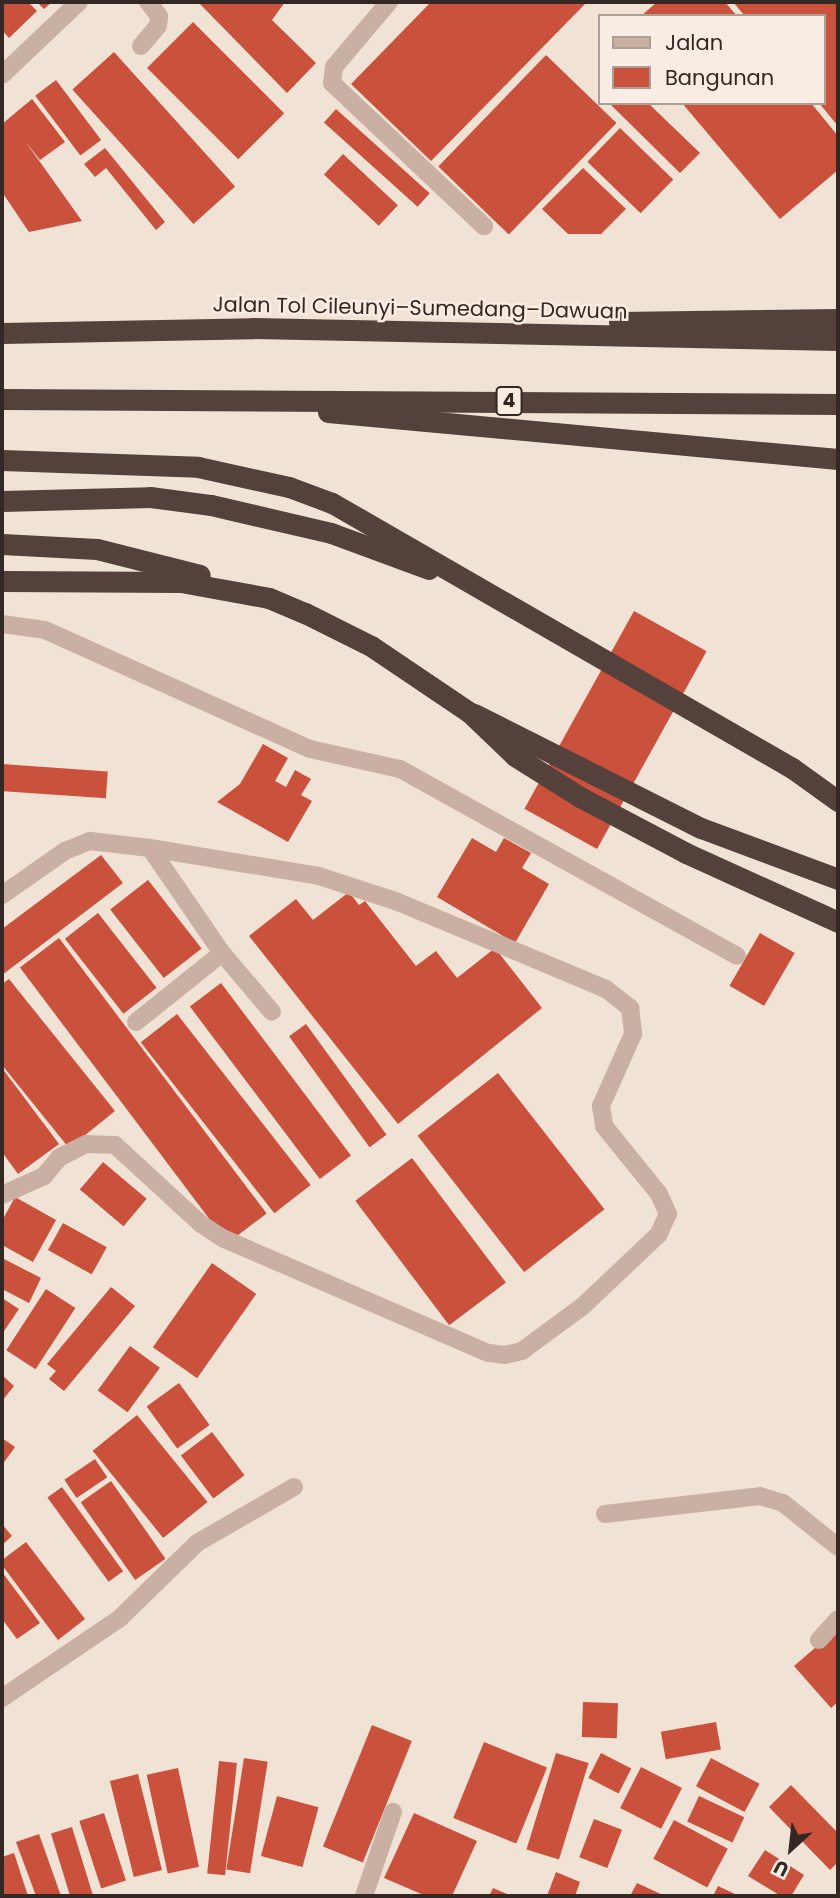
<!DOCTYPE html>
<meta charset="utf-8">
<style>
body{margin:0}
#map{position:relative;width:840px;height:1898px;overflow:hidden;background:#f1e2d6;font-family:Poppins,sans-serif}
div>[style]{position:absolute}
.building>*{inset:0;background:#ca513b;transform-origin:0 0}
.minor>*{height:18px;margin:-9px;padding:0 9px;transform-origin:9px;border-radius:9px;background:#c9b0a2}
.highway>*{height:21px;margin:-10.5px;padding:0 10.5px;transform-origin:10.5px;border-radius:10.5px;background:#55413b}
span{translate:-50% -50%;white-space:nowrap;text-align:center;line-height:1.15;-webkit-text-stroke:5px #f9ece2;paint-order:stroke}
.shield-label span{padding:2px 5px;background:#f9ece2;border:2px solid;border-radius:5px;-webkit-text-stroke-width:0}
.shield-label{font-size:19px;color:#332824;font-weight:700}
.street-label{font-size:21px;color:#332824}
.frame{position:absolute;inset:0;border:4px solid #332824;pointer-events:none}
.legend{position:absolute;left:598px;top:14px;width:228px;height:91px;box-sizing:border-box;background:#f9ece2;border:2px solid #aa9e96;margin:0;padding:9px 12px;list-style:none;font-size:21px;color:#332824}
.legend li{display:flex;align-items:center;gap:14px;height:35px}
.legend b{width:35px;border:2px solid #aa9e96}
.north{position:absolute;left:756px;top:1814px;width:70px;height:70px;-webkit-text-stroke:5px #f9ece2;paint-order:stroke;rotate:207deg;font-size:19px;font-weight:700;line-height:28px;text-align:center;color:#332824}
.north::after{content:'';display:block;margin:auto;width:24px;height:32px;background:#332824;clip-path:polygon(50% 0,100% 100%,50% 72%,0 100%)}
</style>
<div id="map">
<div class="building">
<div style="clip-path:polygon(2px 2px,28px 2px,37px 11px,9px 38px,2px 30px)"></div>
<div style="clip-path:polygon(37px 2px,52px 2px,44px 9px)"></div>
<div style="clip-path:polygon(198px 2px,285px 2px,272px 20px,316px 63px,287px 93px)"></div>
<div style="clip-path:polygon(431px 2px,587px 2px,431px 161px,351px 84px)"></div>
<div style="clip-path:polygon(657px 2px,725px 2px,737px 16px,641px 16px)"></div>
<div style="clip-path:polygon(733px 2px,838px 2px,838px 126px,819px 103px,824px 103px,824px 16px,745px 16px)"></div>
<div style="left:193px;top:22px;width:129px;height:65px;rotate:45deg"></div>
<div style="left:114px;top:52px;width:181px;height:56px;rotate:48deg"></div>
<div style="left:546px;top:55px;width:98px;height:155px;rotate:44deg"></div>
<div style="left:56px;top:80px;width:75px;height:26px;rotate:53deg"></div>
<div style="clip-path:polygon(32px 99px,65px 142px,40px 160px,25px 141px,82px 221px,29px 232px,2px 192px,2px 124px)"></div>
<div style="clip-path:polygon(609px 103px,648px 103px,700px 153px,680px 173px)"></div>
<div style="clip-path:polygon(682px 103px,811px 103px,838px 136px,838px 170px,780px 219px)"></div>
<div style="left:336px;top:109px;width:126px;height:18px;rotate:42deg"></div>
<div style="left:620px;top:128px;width:74px;height:47px;rotate:44deg"></div>
<div style="clip-path:polygon(105px 148px,165px 222px,156px 230px,106px 168px,95px 177px,84px 164px)"></div>
<div style="left:343px;top:154px;width:75px;height:28px;rotate:43deg"></div>
<div style="clip-path:polygon(583px 168px,626px 209px,601px 234px,568px 234px,542px 209px)"></div>
<div style="left:634px;top:611px;width:83px;height:226px;rotate:29deg"></div>
<div style="clip-path:polygon(263px 744px,288px 758px,275px 781px,286px 787px,295px 770px,311px 779px,301px 795px,312px 801px,288px 842px,217px 802px,240px 784px)"></div>
<div style="left:2px;top:764px;width:106px;height:27px;rotate:4deg"></div>
<div style="clip-path:polygon(472px 838px,496px 852px,504px 838px,531px 853px,522px 868px,549px 884px,515px 943px,437px 897px)"></div>
<div style="clip-path:polygon(101px 855px,123px 883px,2px 975px,2px 929px)"></div>
<div style="left:148px;top:880px;width:87px;height:48px;rotate:52deg"></div>
<div style="clip-path:polygon(349px 892px,359px 905px,365px 901px,416px 966px,436px 951px,457px 978px,495px 948px,542px 1008px,398px 1124px,249px 936px,296px 899px,313px 920px)"></div>
<div style="left:98px;top:913px;width:95px;height:42px;rotate:52deg"></div>
<div style="left:760px;top:933px;width:40px;height:61px;rotate:30deg"></div>
<div style="left:59px;top:938px;width:345px;height:49px;rotate:53deg"></div>
<div style="clip-path:polygon(9px 979px,115px 1111px,69px 1148px,2px 1065px,2px 984px)"></div>
<div style="left:221px;top:983px;width:216px;height:39px;rotate:53deg"></div>
<div style="left:177px;top:1014px;width:217px;height:46px;rotate:52deg"></div>
<div style="left:306px;top:1024px;width:137px;height:21px;rotate:54deg"></div>
<div style="clip-path:polygon(2px 1068px,59px 1144px,18px 1174px,2px 1152px)"></div>
<div style="left:498px;top:1073px;width:173px;height:102px;rotate:52deg"></div>
<div style="left:412px;top:1158px;width:156px;height:71px;rotate:53deg"></div>
<div style="left:103px;top:1162px;width:57px;height:36px;rotate:40deg"></div>
<div style="clip-path:polygon(15px 1197px,56px 1220px,33px 1262px,2px 1245px,2px 1221px)"></div>
<div style="left:63px;top:1223px;width:50px;height:31px;rotate:29deg"></div>
<div style="clip-path:polygon(2px 1258px,41px 1278px,29px 1303px,2px 1289px)"></div>
<div style="left:212px;top:1263px;width:54px;height:103px;rotate:35deg"></div>
<div style="clip-path:polygon(111px 1287px,135px 1306px,64px 1391px,49px 1379px,56px 1371px,47px 1364px)"></div>
<div style="left:46px;top:1289px;width:35px;height:73px;rotate:33deg"></div>
<div style="clip-path:polygon(2px 1298px,19px 1309px,2px 1334px)"></div>
<div style="left:130px;top:1346px;width:37px;height:55px;rotate:36deg"></div>
<div style="clip-path:polygon(2px 1375px,14px 1386px,2px 1401px)"></div>
<div style="left:179px;top:1383px;width:52px;height:40px;rotate:54deg"></div>
<div style="left:137px;top:1415px;width:112px;height:57px;rotate:51deg"></div>
<div style="left:212px;top:1432px;width:54px;height:39px;rotate:53deg"></div>
<div style="clip-path:polygon(2px 1438px,15px 1447px,2px 1465px)"></div>
<div style="left:95px;top:1459px;width:22px;height:37px;rotate:56deg"></div>
<div style="left:111px;top:1481px;width:95px;height:37px;rotate:55deg"></div>
<div style="left:62px;top:1487px;width:104px;height:18px;rotate:54deg"></div>
<div style="clip-path:polygon(2px 1524px,12px 1536px,2px 1545px)"></div>
<div style="clip-path:polygon(26px 1542px,85px 1619px,58px 1640px,2px 1565px,2px 1560px)"></div>
<div style="clip-path:polygon(2px 1572px,40px 1623px,17px 1639px,2px 1619px)"></div>
<div style="clip-path:polygon(838px 1628px,838px 1702px,831px 1708px,794px 1666px)"></div>
<div style="left:583px;top:1702px;width:35px;height:35px;rotate:2deg"></div>
<div style="left:716px;top:1722px;width:28px;height:56px;rotate:80deg"></div>
<div style="left:372px;top:1725px;width:43px;height:131px;rotate:22deg"></div>
<div style="left:484px;top:1742px;width:68px;height:82px;rotate:22deg"></div>
<div style="left:556px;top:1753px;width:34px;height:101px;rotate:17deg"></div>
<div style="left:601px;top:1753px;width:34px;height:28px;rotate:27deg"></div>
<div style="left:244px;top:1758px;width:24px;height:113px;rotate:9deg"></div>
<div style="left:711px;top:1758px;width:55px;height:32px;rotate:28deg"></div>
<div style="left:219px;top:1761px;width:18px;height:113px;rotate:6deg"></div>
<div style="left:641px;top:1767px;width:46px;height:46px;rotate:27deg"></div>
<div style="left:178px;top:1768px;width:101px;height:32px;rotate:78deg"></div>
<div style="left:138px;top:1774px;width:99px;height:29px;rotate:76deg"></div>
<div style="clip-path:polygon(791px 1785px,838px 1833px,838px 1862px,830px 1870px,769px 1807px)"></div>
<div style="left:277px;top:1796px;width:43px;height:62px;rotate:15deg"></div>
<div style="left:699px;top:1796px;width:50px;height:28px;rotate:25deg"></div>
<div style="left:104px;top:1813px;width:71px;height:26px;rotate:72deg"></div>
<div style="clip-path:polygon(414px 1813px,477px 1841px,452px 1896px,426px 1896px,384px 1878px)"></div>
<div style="left:594px;top:1819px;width:30px;height:41px;rotate:21deg"></div>
<div style="left:674px;top:1820px;width:61px;height:44px;rotate:28deg"></div>
<div style="left:72px;top:1827px;width:72px;height:22px;rotate:73deg"></div>
<div style="clip-path:polygon(39px 1834px,61px 1896px,36px 1896px,16px 1842px)"></div>
<div style="clip-path:polygon(765px 1850px,804px 1875px,791px 1896px,781px 1896px,748px 1876px)"></div>
<div style="clip-path:polygon(14px 1853px,28px 1896px,2px 1896px,2px 1857px)"></div>
<div style="clip-path:polygon(556px 1872px,580px 1882px,575px 1896px,547px 1896px)"></div>
<div style="clip-path:polygon(637px 1883px,665px 1896px,630px 1896px)"></div>
<div style="clip-path:polygon(718px 1886px,739px 1896px,713px 1896px)"></div>
<div style="clip-path:polygon(493px 1888px,512px 1896px,489px 1896px)"></div>
</div>
<div class="minor">
<div style="left:389px;top:2px;width:85px;rotate:130.2deg"></div>
<div style="left:334px;top:67px;width:16px;rotate:97deg"></div>
<div style="left:332px;top:83px;width:209px;rotate:43.3deg"></div>
<div style="left:141px;top:46px;width:26px;rotate:-50deg"></div>
<div style="left:158px;top:26px;width:10px;rotate:-84deg"></div>
<div style="left:159px;top:16px;width:18px;rotate:-128deg"></div>
<div style="left:2px;top:75px;width:106px;rotate:-43.5deg"></div>
<div style="left:2px;top:624px;width:43px;rotate:7.9deg"></div>
<div style="left:45px;top:630px;width:290px;rotate:24.2deg"></div>
<div style="left:310px;top:749px;width:92px;rotate:12.5deg"></div>
<div style="left:400px;top:769px;width:385px;rotate:29deg"></div>
<div style="left:150px;top:848px;width:127px;rotate:55.6deg"></div>
<div style="left:222px;top:953px;width:77px;rotate:49.7deg"></div>
<div style="left:2px;top:895px;width:77px;rotate:-34.9deg"></div>
<div style="left:65px;top:851px;width:27px;rotate:-22deg"></div>
<div style="left:90px;top:841px;width:60px;rotate:6.7deg"></div>
<div style="left:150px;top:848px;width:171px;rotate:9.4deg"></div>
<div style="left:319px;top:876px;width:83px;rotate:18.2deg"></div>
<div style="left:398px;top:902px;width:225px;rotate:22.7deg"></div>
<div style="left:606px;top:989px;width:31px;rotate:38deg"></div>
<div style="left:630px;top:1008px;width:26px;rotate:83deg"></div>
<div style="left:633px;top:1034px;width:79px;rotate:114deg"></div>
<div style="left:601px;top:1106px;width:20px;rotate:81deg"></div>
<div style="left:604px;top:1126px;width:87px;rotate:51deg"></div>
<div style="left:659px;top:1194px;width:22px;rotate:66deg"></div>
<div style="left:668px;top:1214px;width:23px;rotate:115deg"></div>
<div style="left:658px;top:1235px;width:103px;rotate:136.6deg"></div>
<div style="left:583px;top:1306px;width:76px;rotate:143.6deg"></div>
<div style="left:522px;top:1351px;width:17px;rotate:167deg"></div>
<div style="left:505px;top:1355px;width:17px;rotate:-173deg"></div>
<div style="left:488px;top:1353px;width:288px;rotate:-156.6deg"></div>
<div style="left:224px;top:1239px;width:27px;rotate:-147deg"></div>
<div style="left:201px;top:1224px;width:117px;rotate:-137.4deg"></div>
<div style="left:115px;top:1145px;width:29px;rotate:-178deg"></div>
<div style="left:86px;top:1144px;width:30px;rotate:153deg"></div>
<div style="left:59px;top:1158px;width:23px;rotate:130deg"></div>
<div style="left:44px;top:1176px;width:46px;rotate:155.7deg"></div>
<div style="left:136px;top:1022px;width:110px;rotate:-38.7deg"></div>
<div style="left:605px;top:1514px;width:156px;rotate:-6.6deg"></div>
<div style="left:760px;top:1496px;width:24px;rotate:17deg"></div>
<div style="left:783px;top:1503px;width:70px;rotate:38.7deg"></div>
<div style="left:819px;top:1640px;width:28px;rotate:-48deg"></div>
<div style="left:2px;top:1698px;width:143px;rotate:-34.1deg"></div>
<div style="left:120px;top:1618px;width:107px;rotate:-44.2deg"></div>
<div style="left:197px;top:1543px;width:112px;rotate:-30deg"></div>
<div style="left:364px;top:1896px;width:89px;rotate:-71deg"></div>
</div>
<div class="highway">
<div style="left:619px;top:322px;width:219px;rotate:-0.8deg"></div>
<div style="left:2px;top:333px;width:251px;rotate:-1.1deg"></div>
<div style="left:253px;top:328px;width:585px;rotate:1.18deg"></div>
<div style="left:2px;top:399px;width:836px;rotate:0.34deg"></div>
<div style="left:328px;top:412px;width:512px;rotate:5.27deg"></div>
<div style="left:2px;top:460px;width:196px;rotate:2deg"></div>
<div style="left:198px;top:467px;width:93px;rotate:12.4deg"></div>
<div style="left:289px;top:487px;width:46px;rotate:20.4deg"></div>
<div style="left:332px;top:503px;width:531px;rotate:29.95deg"></div>
<div style="left:792px;top:768px;width:57px;rotate:35.7deg"></div>
<div style="left:2px;top:501px;width:148px;rotate:-1.5deg"></div>
<div style="left:150px;top:497px;width:62px;rotate:7.5deg"></div>
<div style="left:211px;top:505px;width:123px;rotate:13.1deg"></div>
<div style="left:331px;top:533px;width:104px;rotate:20.2deg"></div>
<div style="left:2px;top:544px;width:95px;rotate:3deg"></div>
<div style="left:97px;top:549px;width:106px;rotate:14.2deg"></div>
<div style="left:2px;top:581px;width:179px;rotate:0.3deg"></div>
<div style="left:181px;top:582px;width:89px;rotate:10.3deg"></div>
<div style="left:269px;top:598px;width:39px;rotate:23deg"></div>
<div style="left:305px;top:613px;width:74px;rotate:26.6deg"></div>
<div style="left:371px;top:646px;width:118px;rotate:34deg"></div>
<div style="left:469px;top:712px;width:64px;rotate:43.7deg"></div>
<div style="left:515px;top:756px;width:77px;rotate:32.2deg"></div>
<div style="left:580px;top:797px;width:120px;rotate:27.8deg"></div>
<div style="left:686px;top:853px;width:167px;rotate:24.4deg"></div>
<div style="left:474px;top:714px;width:254px;rotate:26.7deg"></div>
<div style="left:701px;top:828px;width:146px;rotate:20.4deg"></div>
</div>
<div class="shield-label">
<span style="left:509px;top:401px">4</span>
</div>
<div class="street-label">
<span style="left:420px;top:308px;rotate:1deg">Jalan Tol Cileunyi–Sumedang–Dawuan</span>
</div>
<div class="frame"></div>
<ul class="legend">
<li><b style="height:9px;background:#c9b0a2"></b>Jalan</li>
<li><b style="height:19px;background:#ca513b"></b>Bangunan</li>
</ul>
<div class="north">U</div>
</div>
